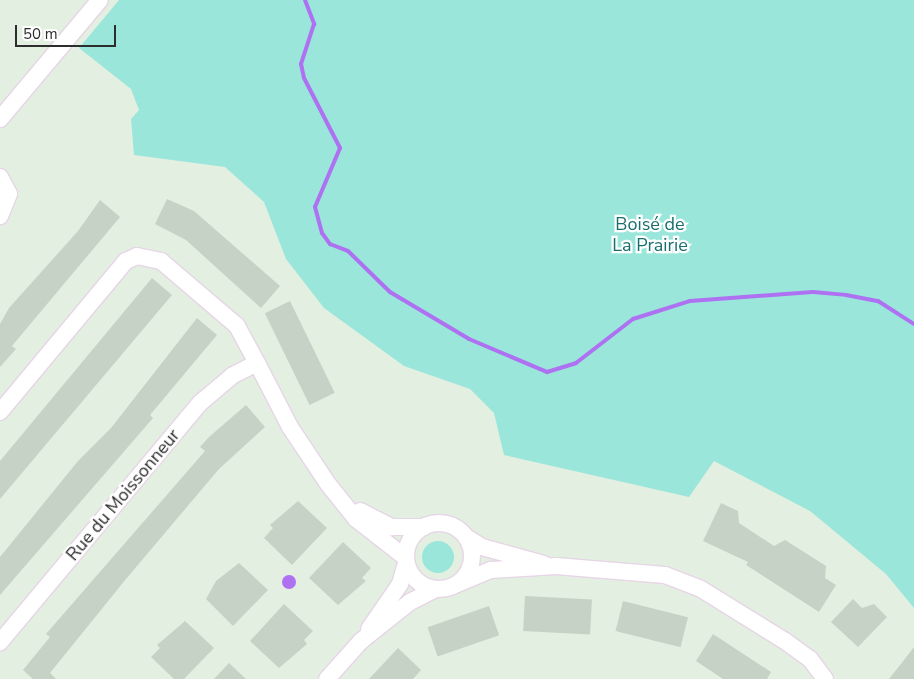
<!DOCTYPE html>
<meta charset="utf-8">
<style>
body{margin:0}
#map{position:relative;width:914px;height:679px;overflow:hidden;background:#e3efe0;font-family:"Nunito Sans",sans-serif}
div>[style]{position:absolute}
.green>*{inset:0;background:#9be6db}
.round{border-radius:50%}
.water>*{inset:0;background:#ad71f2}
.stream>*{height:4px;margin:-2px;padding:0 2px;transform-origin:2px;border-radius:2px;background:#ad71f2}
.building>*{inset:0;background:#c6d2c5;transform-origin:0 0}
.roads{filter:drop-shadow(1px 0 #e6d5e6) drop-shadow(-1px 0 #e6d5e6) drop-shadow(0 1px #e6d5e6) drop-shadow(0 -1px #e6d5e6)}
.minor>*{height:16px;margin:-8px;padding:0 8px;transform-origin:8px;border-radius:8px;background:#fff}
.minor>.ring{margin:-8px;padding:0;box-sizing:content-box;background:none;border:16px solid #fff;border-radius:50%}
span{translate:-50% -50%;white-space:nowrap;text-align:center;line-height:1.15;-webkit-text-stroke:4.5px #fff;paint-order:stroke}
.park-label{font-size:18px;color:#196e6e}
.street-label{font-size:18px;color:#2d2d2d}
.scale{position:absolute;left:15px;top:25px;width:101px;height:22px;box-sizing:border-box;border:2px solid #2d2d2d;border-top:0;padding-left:6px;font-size:15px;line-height:18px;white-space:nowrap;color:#2d2d2d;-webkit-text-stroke:4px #fff;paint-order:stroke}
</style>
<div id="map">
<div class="green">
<div style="clip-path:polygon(119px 0,914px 0,914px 608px,886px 574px,810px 511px,714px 461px,689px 497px,504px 455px,494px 413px,470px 389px,404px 366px,324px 308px,286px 259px,264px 202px,225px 167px,134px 155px,131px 119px,139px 110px,131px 89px,79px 48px)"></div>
<div class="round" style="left:422px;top:541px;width:32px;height:32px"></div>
</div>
<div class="water">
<div class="round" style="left:282px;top:575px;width:14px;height:14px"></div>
</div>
<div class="stream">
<div style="left:305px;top:0;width:26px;rotate:69deg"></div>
<div style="left:314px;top:24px;width:42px;rotate:108deg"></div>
<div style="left:301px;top:64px;width:14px;rotate:78deg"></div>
<div style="left:304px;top:78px;width:79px;rotate:62.8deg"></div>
<div style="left:340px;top:148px;width:64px;rotate:113deg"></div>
<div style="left:315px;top:207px;width:27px;rotate:75deg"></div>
<div style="left:322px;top:233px;width:14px;rotate:54deg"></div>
<div style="left:330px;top:244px;width:19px;rotate:21deg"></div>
<div style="left:348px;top:251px;width:59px;rotate:44.3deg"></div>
<div style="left:390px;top:292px;width:92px;rotate:30.7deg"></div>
<div style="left:469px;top:339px;width:85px;rotate:22.9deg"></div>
<div style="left:547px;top:372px;width:30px;rotate:-17deg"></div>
<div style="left:576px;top:363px;width:72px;rotate:-37.7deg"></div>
<div style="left:633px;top:319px;width:60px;rotate:-17.5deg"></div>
<div style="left:690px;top:301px;width:123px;rotate:-4.2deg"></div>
<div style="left:813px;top:292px;width:33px;rotate:5deg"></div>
<div style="left:846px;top:295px;width:33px;rotate:11deg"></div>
<div style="left:878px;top:301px;width:43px;rotate:32.6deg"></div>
</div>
<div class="building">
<div style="clip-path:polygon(167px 199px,194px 211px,280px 286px,261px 308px,186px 240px,155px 224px)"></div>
<div style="clip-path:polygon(100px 200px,120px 217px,12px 346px,16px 349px,0 367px,0 324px,9px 308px,78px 231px)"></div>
<div style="clip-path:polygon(152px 278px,172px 295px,0 499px,0 461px)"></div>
<div style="left:290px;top:301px;width:102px;height:28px;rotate:64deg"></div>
<div style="clip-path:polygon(197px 318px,217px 335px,150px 415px,153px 418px,0 595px,0 557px,78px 461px,111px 428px)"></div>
<div style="clip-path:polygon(246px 405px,265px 427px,219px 469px,126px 579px,50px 673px,56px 679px,33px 679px,23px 670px,50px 637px,46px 634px,205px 451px,200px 447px,209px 437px)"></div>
<div style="clip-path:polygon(298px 501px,327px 528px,292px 565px,264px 538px,273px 528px,270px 525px)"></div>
<div style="clip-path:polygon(721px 503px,738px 511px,739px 523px,774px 546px,785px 540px,826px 566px,825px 578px,836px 585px,819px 612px,746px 565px,748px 562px,703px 541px)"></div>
<div style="clip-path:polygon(343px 542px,371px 568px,362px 578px,366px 581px,338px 605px,309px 578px)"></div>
<div style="clip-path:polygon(239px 563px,268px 590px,233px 626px,206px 599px,216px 581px)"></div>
<div style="left:525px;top:596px;width:67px;height:35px;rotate:3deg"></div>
<div style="clip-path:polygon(853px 599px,862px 608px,874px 604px,887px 617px,858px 647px,831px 622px)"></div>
<div style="left:623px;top:601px;width:67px;height:31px;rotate:14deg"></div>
<div style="clip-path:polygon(284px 604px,313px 631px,304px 640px,307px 644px,279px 668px,250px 641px)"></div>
<div style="left:489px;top:606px;width:31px;height:65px;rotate:71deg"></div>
<div style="clip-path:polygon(185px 621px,214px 648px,184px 679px,174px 679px,151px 657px,160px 648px,157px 645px)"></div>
<div style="clip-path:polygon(713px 634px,771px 672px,767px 679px,723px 679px,696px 661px)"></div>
<div style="clip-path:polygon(914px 647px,914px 679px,889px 679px,904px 660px)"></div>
<div style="clip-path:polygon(398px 648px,421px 670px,413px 679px,369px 679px)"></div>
<div style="clip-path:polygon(229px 663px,246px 679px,214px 679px)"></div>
</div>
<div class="roads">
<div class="minor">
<div style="left:0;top:119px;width:155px;rotate:-50deg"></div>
<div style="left:0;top:177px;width:19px;rotate:62deg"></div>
<div style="left:9px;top:194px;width:24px;rotate:112deg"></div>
<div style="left:257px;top:363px;width:72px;rotate:62.7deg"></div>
<div style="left:290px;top:427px;width:69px;rotate:56.3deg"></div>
<div style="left:328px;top:484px;width:45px;rotate:51.3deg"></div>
<div style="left:356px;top:519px;width:63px;rotate:38deg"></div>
<div style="left:0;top:412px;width:197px;rotate:-50.2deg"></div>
<div style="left:126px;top:261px;width:12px;rotate:-24deg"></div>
<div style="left:137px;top:256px;width:25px;rotate:12deg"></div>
<div style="left:161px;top:261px;width:100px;rotate:40.5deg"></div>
<div style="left:237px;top:326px;width:42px;rotate:61.6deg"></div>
<div style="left:257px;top:363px;width:28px;rotate:153deg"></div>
<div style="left:232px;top:376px;width:42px;rotate:139.8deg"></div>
<div style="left:200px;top:403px;width:312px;rotate:129.9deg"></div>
<div style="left:360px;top:511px;width:36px;rotate:27deg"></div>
<div style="left:392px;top:527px;width:32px"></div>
<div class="ring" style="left:406px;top:523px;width:50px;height:50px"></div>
<div style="left:466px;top:537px;width:19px;rotate:32deg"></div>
<div style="left:482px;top:547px;width:64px;rotate:15.3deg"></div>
<div style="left:455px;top:585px;width:39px;rotate:-23deg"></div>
<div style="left:491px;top:570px;width:65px;rotate:-3.5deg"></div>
<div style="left:556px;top:566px;width:109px;rotate:4.7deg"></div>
<div style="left:665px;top:575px;width:39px;rotate:21deg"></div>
<div style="left:701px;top:589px;width:99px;rotate:31.8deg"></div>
<div style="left:785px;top:641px;width:31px;rotate:36deg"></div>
<div style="left:810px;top:659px;width:25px;rotate:53deg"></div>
<div style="left:369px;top:629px;width:55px;rotate:-55.4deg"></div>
<div style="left:400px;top:584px;width:22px;rotate:-74deg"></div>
<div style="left:327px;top:679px;width:51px;rotate:-48.2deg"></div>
<div style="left:361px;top:641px;width:63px;rotate:-38.5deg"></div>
<div style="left:410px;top:602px;width:28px;rotate:-27deg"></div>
</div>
</div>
<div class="park-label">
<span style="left:650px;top:235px">Boisé de<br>La Prairie</span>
</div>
<div class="street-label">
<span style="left:123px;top:495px;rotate:-50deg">Rue du Moissonneur</span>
</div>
<div class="scale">50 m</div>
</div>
